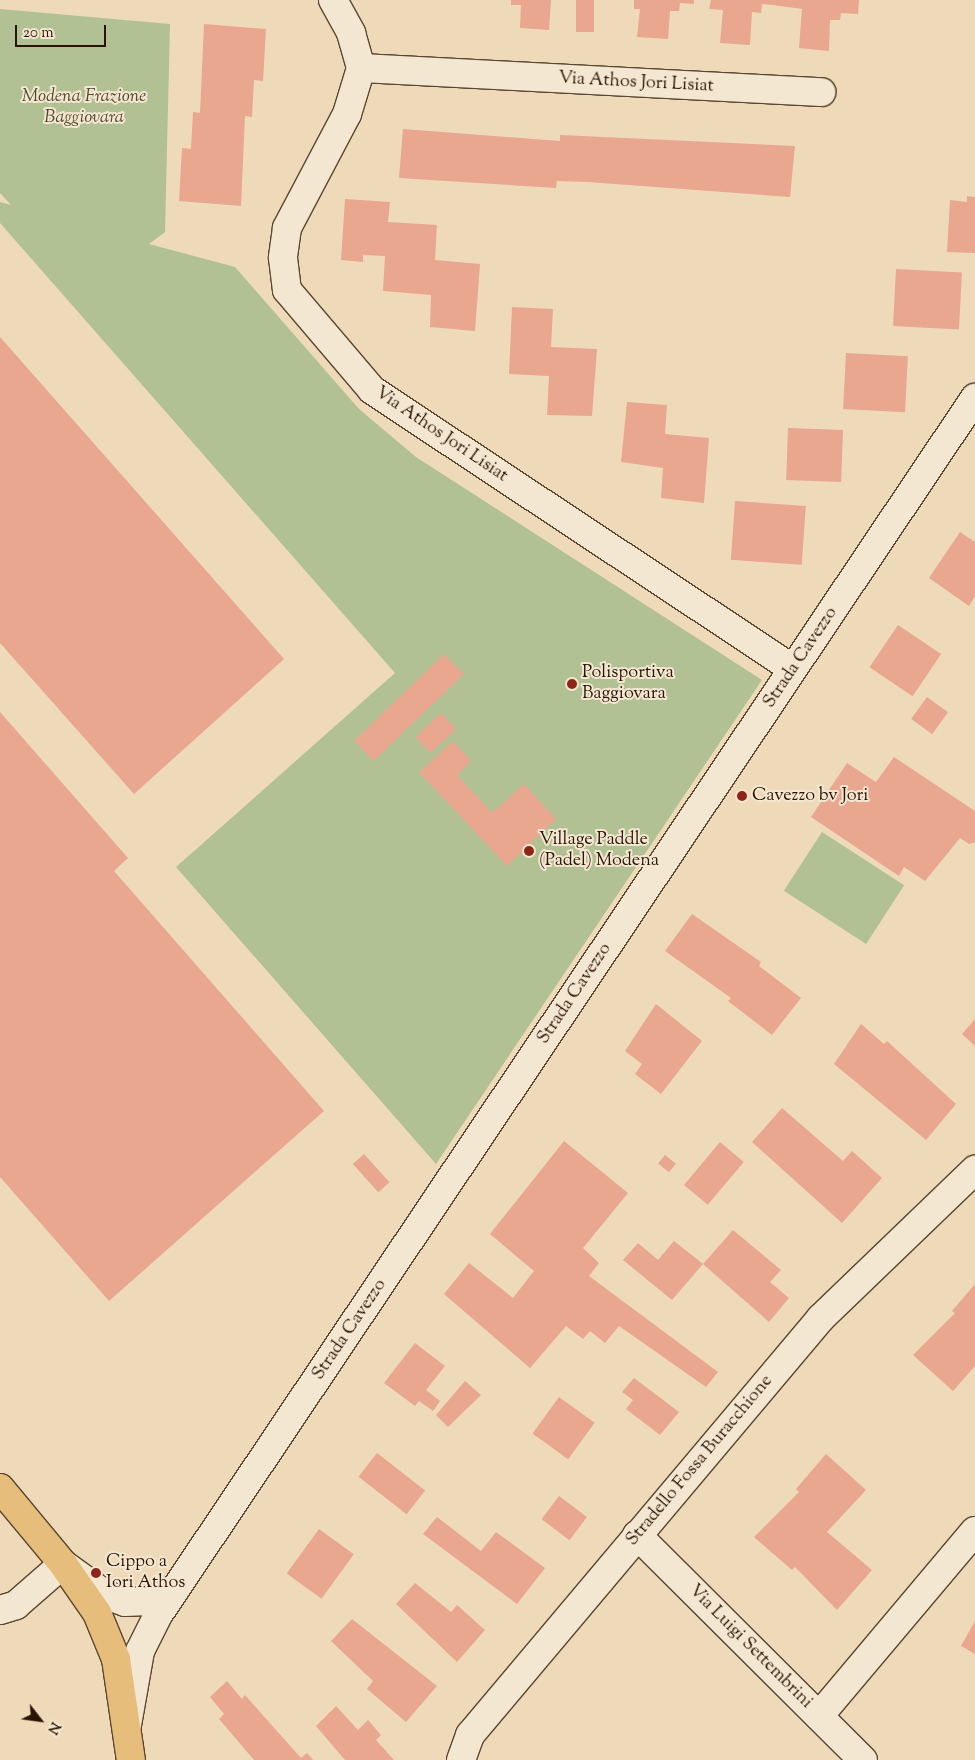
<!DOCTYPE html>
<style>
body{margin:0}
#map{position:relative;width:975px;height:1760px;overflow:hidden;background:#eedab8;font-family:"Sorts Mill Goudy",serif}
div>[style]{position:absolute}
.green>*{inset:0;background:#b2c194;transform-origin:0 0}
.building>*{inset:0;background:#e8a78e;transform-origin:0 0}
.roads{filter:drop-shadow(1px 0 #5a4631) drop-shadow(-1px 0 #5a4631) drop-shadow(0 1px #5a4631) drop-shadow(0 -1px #5a4631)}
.minor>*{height:28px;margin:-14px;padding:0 14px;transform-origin:14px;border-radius:14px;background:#f4e7d1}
.major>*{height:28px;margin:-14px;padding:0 14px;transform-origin:14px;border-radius:14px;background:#e7bd7c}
.dots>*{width:14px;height:14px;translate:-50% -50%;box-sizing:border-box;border:2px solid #f4e7d1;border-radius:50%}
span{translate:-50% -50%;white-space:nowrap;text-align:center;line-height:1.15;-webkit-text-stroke:4px #f4e7d1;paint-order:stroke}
.street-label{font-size:18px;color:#291404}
.park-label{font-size:18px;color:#52482f;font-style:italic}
.poi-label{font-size:18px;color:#291404}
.left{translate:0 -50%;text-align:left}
.north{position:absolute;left:15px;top:1695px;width:50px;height:50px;-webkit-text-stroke:4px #f4e7d1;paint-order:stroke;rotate:120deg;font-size:14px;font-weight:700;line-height:20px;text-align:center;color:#291404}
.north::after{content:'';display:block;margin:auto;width:18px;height:22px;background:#291404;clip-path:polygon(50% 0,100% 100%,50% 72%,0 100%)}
.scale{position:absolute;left:15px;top:25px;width:91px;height:22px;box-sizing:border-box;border:2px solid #291404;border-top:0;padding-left:6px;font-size:15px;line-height:18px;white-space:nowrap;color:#291404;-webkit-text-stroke:4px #f4e7d1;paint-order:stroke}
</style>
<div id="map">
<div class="green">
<div style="clip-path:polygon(0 9px,170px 24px,165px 232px,149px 244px,235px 267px,359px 409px,416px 457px,762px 680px,436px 1164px,176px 867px,395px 673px,0 223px,0 202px,11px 205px,0 193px)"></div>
<div style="left:822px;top:832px;width:98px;height:70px;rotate:33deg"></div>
</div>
<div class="building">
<div style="clip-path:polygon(511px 0,551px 0,549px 30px,520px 28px,521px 5px,511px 5px)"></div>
<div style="left:576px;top:0;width:18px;height:32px"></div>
<div style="clip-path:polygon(634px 0,694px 0,694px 4px,680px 3px,679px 11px,670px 11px,668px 39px,637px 37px,640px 9px,634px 9px)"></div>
<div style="clip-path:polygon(711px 0,859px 0,858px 14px,841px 13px,840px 20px,830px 20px,829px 51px,799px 48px,802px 9px,773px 5px,762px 4px,761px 13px,752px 12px,750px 45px,720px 43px,723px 10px,709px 9px)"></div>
<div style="clip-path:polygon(204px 24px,266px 29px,263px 81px,254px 80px,252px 117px,245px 116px,241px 206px,179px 201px,182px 148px,191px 149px,193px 112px,200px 113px)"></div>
<div style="clip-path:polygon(403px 129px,560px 141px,560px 135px,795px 146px,790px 197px,588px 182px,557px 181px,556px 188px,399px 178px)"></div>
<div style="clip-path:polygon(967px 196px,975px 197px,975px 253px,947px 252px,950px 200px,967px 202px)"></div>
<div style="clip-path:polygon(345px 199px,390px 202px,388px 222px,437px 225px,435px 260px,480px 264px,475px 331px,430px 327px,431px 295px,383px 291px,385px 256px,363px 255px,363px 262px,341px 260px)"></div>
<div style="left:896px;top:269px;width:66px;height:57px;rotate:3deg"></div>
<div style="clip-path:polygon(512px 307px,553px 309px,551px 347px,597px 349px,592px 416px,547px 415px,549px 376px,509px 374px)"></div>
<div style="clip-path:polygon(0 337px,284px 659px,134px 794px,0 643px)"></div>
<div style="left:846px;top:353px;width:62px;height:56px;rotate:3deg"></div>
<div style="clip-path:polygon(627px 402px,667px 405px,665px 434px,709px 438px,704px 503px,661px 498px,663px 468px,621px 462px)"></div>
<div style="left:788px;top:428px;width:55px;height:52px;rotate:2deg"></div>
<div style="left:735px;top:501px;width:71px;height:59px;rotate:4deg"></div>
<div style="clip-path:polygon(960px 532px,975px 542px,975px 596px,969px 606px,929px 578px)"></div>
<div style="left:898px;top:625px;width:52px;height:51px;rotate:34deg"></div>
<div style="left:444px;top:654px;width:28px;height:125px;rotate:46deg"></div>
<div style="left:927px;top:697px;width:26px;height:27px;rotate:36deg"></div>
<div style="clip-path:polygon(0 712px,128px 858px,114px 871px,324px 1111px,109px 1301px,0 1177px)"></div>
<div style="left:441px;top:713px;width:22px;height:35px;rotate:47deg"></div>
<div style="clip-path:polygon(453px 741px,471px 761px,457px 775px,492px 813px,524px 784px,556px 819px,507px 866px,419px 772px)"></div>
<div style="clip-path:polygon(894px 757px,975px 811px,975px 842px,969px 844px,960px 838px,925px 881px,904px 867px,899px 876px,811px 817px,847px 763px,876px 782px)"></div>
<div style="clip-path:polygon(692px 914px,761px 962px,759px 966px,801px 998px,772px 1035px,728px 1001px,731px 998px,665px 951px)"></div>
<div style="clip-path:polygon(656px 1004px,702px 1041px,661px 1094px,635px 1074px,642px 1064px,625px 1051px)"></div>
<div style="clip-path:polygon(975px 1019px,975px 1046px,962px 1034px)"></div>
<div style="clip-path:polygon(861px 1024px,884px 1044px,887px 1041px,956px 1104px,926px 1140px,834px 1064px)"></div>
<div style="clip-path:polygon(782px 1108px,843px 1161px,852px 1151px,882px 1178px,842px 1223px,752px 1142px)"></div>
<div style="clip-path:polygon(564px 1141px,628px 1193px,583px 1248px,599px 1263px,589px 1276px,718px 1372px,706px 1387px,619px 1326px,605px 1343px,590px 1331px,583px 1339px,566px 1326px,530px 1368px,444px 1294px,469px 1263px,513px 1298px,534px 1271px,490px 1234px)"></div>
<div style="left:720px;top:1142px;width:31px;height:56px;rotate:40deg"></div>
<div style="left:364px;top:1154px;width:38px;height:15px;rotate:48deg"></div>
<div style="left:665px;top:1155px;width:14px;height:11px;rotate:39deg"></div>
<div style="clip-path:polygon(733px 1230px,781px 1270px,770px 1282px,789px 1298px,769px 1322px,703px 1264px)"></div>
<div style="clip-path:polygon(674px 1241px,703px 1264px,672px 1300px,623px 1260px,638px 1243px,658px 1260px)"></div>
<div style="clip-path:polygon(975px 1284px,975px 1366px,953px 1391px,913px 1355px,955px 1313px,952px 1311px)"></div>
<div style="clip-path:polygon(415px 1343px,445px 1366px,426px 1390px,440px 1401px,433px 1411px,419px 1401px,415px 1406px,384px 1383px)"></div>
<div style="clip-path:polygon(634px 1378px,679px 1412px,660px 1435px,626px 1409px,633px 1400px,622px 1392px)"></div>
<div style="clip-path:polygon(465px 1381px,481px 1395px,448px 1427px,436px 1415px)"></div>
<div style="left:559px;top:1397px;width:44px;height:45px;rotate:36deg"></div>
<div style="left:377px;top:1453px;width:61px;height:30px;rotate:38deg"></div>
<div style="clip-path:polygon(826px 1454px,866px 1490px,827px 1532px,872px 1570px,837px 1610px,795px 1567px,792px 1570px,754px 1537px,799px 1492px,796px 1489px)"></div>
<div style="left:559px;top:1496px;width:35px;height:29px;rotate:37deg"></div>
<div style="clip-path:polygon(437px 1517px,481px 1551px,496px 1532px,545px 1568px,517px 1604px,423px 1534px)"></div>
<div style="left:319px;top:1529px;width:43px;height:55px;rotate:36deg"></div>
<div style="clip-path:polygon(415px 1583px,451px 1612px,457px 1605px,485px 1630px,457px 1662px,396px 1604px)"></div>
<div style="clip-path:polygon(352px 1619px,437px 1686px,406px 1722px,367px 1689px,373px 1681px,331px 1641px)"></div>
<div style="clip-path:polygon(975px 1621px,975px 1654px,961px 1646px)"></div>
<div style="clip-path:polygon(227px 1681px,242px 1699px,245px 1695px,301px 1758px,307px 1753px,313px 1760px,254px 1760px,219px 1719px,224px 1714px,210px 1697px)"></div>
<div style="clip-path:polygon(336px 1706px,358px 1730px,368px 1720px,381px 1735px,376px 1740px,394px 1760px,345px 1760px,316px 1726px)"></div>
</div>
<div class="roads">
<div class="minor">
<div style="left:333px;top:0;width:38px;rotate:61deg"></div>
<div style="left:351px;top:33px;width:36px;rotate:74deg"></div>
<div style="left:361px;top:68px;width:48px;rotate:106.9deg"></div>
<div style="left:347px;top:114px;width:129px;rotate:117.8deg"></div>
<div style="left:287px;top:228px;width:30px;rotate:98deg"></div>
<div style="left:283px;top:258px;width:32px;rotate:83deg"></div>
<div style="left:287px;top:290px;width:131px;rotate:49.6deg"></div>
<div style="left:372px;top:390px;width:505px;rotate:33.53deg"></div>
<div style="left:361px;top:68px;width:461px;rotate:3deg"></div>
<div style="left:637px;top:1535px;width:319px;rotate:44.9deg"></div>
<div style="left:0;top:1610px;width:17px;rotate:-17deg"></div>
<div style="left:16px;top:1605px;width:62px;rotate:-41.1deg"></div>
<div style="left:63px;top:1564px;width:53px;rotate:35.8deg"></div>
<div style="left:106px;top:1595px;width:20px;rotate:20deg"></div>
<div style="left:125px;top:1602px;width:25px;rotate:-2deg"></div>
<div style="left:150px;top:1601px;width:27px;rotate:-24deg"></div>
<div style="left:819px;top:1716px;width:242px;rotate:-49.9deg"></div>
<div style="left:127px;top:1725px;width:75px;rotate:-80deg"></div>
<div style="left:140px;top:1651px;width:40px;rotate:-63.4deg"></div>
<div style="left:158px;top:1615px;width:1466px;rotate:-56.13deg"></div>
<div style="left:461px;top:1760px;width:27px;rotate:-70deg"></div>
<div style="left:470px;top:1735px;width:545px;rotate:-49.91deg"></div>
<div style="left:821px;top:1318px;width:214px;rotate:-43.9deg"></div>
</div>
<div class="major">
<div style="left:0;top:1488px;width:99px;rotate:50.3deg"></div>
<div style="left:63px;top:1564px;width:60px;rotate:55.2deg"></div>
<div style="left:97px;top:1613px;width:50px;rotate:67.6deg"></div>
<div style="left:116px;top:1659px;width:102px;rotate:81.6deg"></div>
</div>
</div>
<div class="dots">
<div style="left:572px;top:684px;background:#8f2418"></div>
<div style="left:742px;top:796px;background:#8f2418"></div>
<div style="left:529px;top:851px;background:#8f2418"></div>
<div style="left:96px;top:1573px;background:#8f2418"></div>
</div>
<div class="street-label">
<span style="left:636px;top:83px;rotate:3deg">Via Athos Jori Lisiat</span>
<span style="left:441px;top:435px;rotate:34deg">Via Athos Jori Lisiat</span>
<span style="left:801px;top:658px;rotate:-56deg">Strada Cavezzo</span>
<span style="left:575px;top:994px;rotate:-56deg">Strada Cavezzo</span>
<span style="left:350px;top:1330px;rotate:-56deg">Strada Cavezzo</span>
<span style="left:700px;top:1461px;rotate:-50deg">Stradello Fossa Buracchione</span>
<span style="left:750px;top:1647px;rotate:45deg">Via Luigi Settembrini</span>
</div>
<div class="park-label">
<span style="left:84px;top:108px">Modena Frazione<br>Baggiovara</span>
</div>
<div class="poi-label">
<span class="left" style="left:582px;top:684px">Polisportiva<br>Baggiovara</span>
<span class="left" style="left:752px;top:796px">Cavezzo bv Jori</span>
<span class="left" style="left:539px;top:851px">Village Paddle<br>(Padel) Modena</span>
<span class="left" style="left:106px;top:1573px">Cippo a<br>Iori Athos</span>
</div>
<div class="north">N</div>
<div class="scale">20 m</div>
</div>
